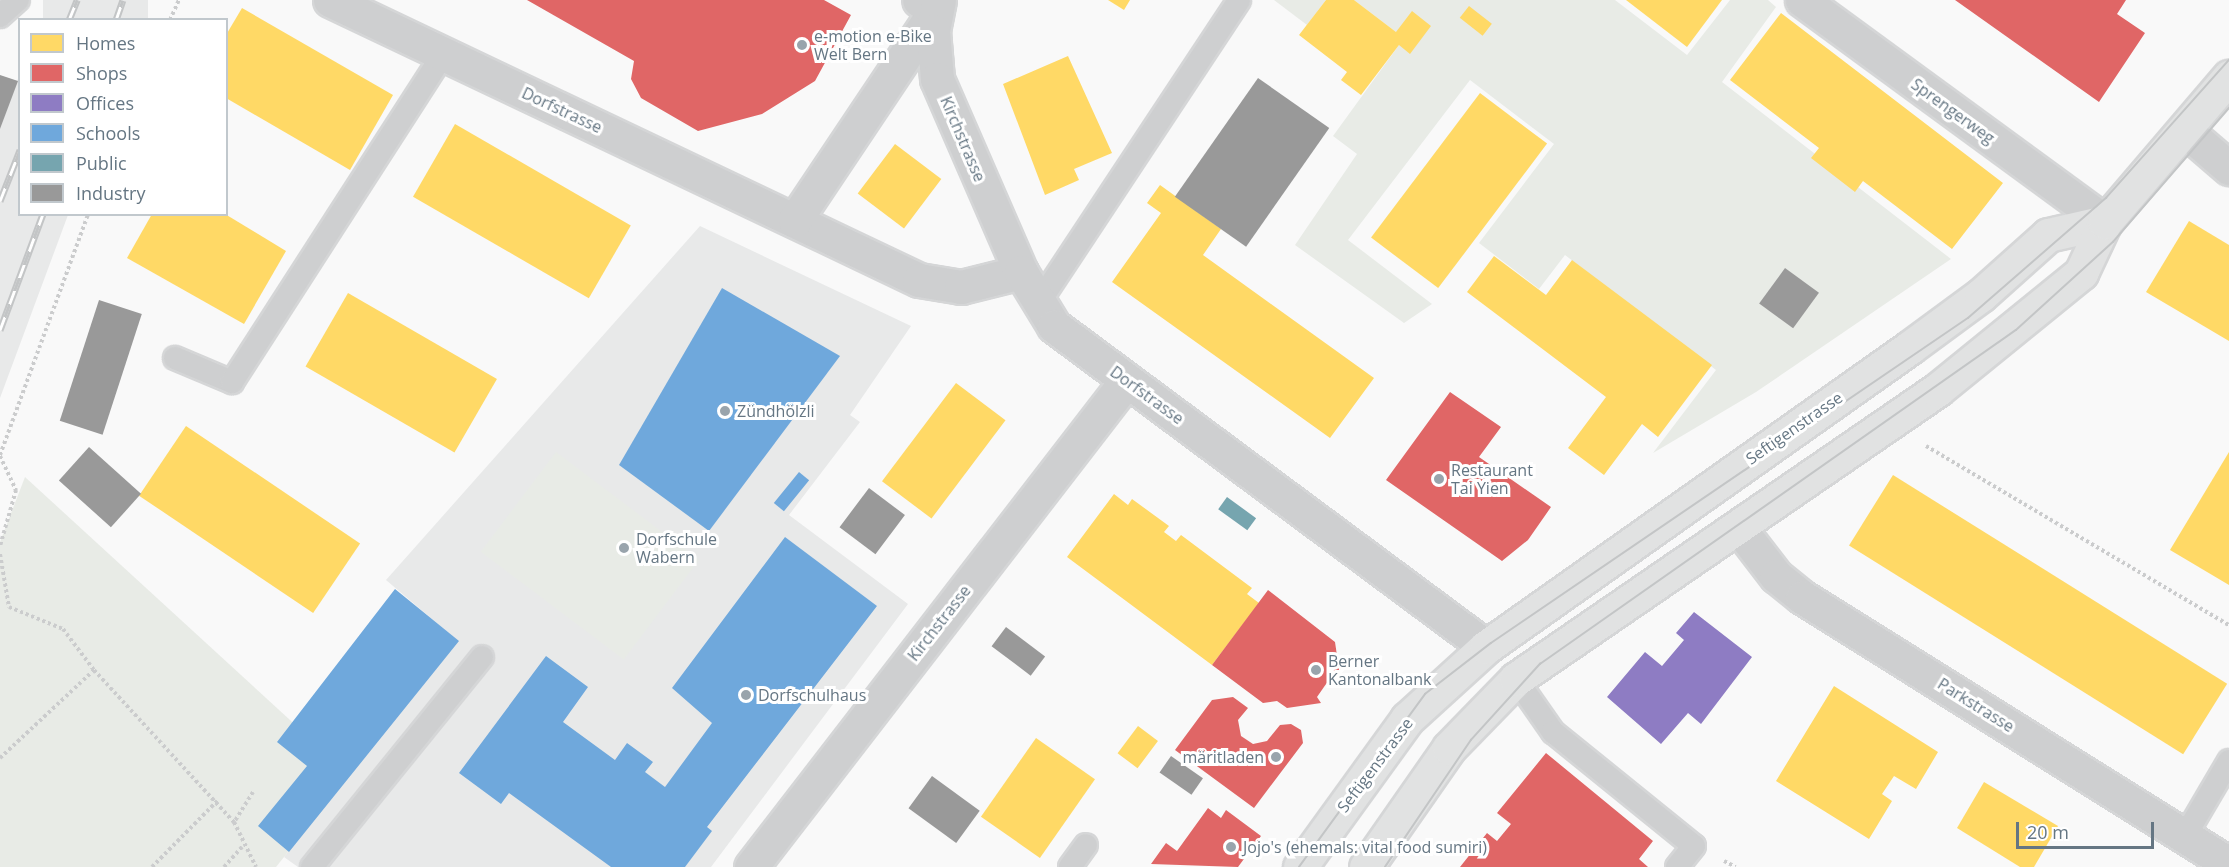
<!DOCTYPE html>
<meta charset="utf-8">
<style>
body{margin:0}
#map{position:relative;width:2229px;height:867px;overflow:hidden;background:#f9f9f9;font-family:"Open Sans",sans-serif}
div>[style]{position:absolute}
.built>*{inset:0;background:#e8e9e9;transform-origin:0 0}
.green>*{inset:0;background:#e8ebe6;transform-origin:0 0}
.homes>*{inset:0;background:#ffd966;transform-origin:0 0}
.shops>*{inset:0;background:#e06666}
.offices>*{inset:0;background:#8e7cc3}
.schools>*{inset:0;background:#6fa8dc;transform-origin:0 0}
.public>*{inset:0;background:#76a5af;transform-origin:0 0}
.industry>*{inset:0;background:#999;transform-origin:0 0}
.path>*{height:4px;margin-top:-2px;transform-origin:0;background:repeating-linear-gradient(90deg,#cbcccd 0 3px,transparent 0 6px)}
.roads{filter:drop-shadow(2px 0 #d5d6d7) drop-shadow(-2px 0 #d5d6d7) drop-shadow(0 2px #d5d6d7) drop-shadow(0 -2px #d5d6d7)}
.service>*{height:22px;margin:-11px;padding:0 11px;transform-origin:11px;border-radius:11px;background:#cecfd0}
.minor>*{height:33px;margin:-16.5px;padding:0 16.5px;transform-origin:16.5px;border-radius:16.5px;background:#cecfd0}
.tertiary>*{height:33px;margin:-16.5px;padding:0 16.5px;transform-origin:16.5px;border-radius:16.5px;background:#cecfd0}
.secondary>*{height:33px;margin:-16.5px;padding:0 16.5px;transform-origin:16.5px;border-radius:16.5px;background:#e1e2e2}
.tram>*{height:1.5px;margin:-0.75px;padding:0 0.75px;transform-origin:0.75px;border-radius:0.75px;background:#c3c5c6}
.rail>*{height:7px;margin-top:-3.5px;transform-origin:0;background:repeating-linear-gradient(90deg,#fff 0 14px,#c3c5c6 0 28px);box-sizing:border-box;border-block:2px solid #c3c5c6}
.dots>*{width:16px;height:16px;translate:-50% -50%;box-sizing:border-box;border:3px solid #fff;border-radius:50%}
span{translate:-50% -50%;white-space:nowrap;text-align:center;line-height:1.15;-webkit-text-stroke:6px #fff;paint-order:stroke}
.poi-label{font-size:16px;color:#657683}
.left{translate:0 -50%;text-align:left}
.right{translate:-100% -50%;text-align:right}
.street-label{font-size:16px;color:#657683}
.legend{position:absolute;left:18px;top:18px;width:210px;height:198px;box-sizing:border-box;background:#fff;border:2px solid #c1c8cd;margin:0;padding:8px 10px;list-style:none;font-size:18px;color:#657683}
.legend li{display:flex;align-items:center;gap:12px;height:30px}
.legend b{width:30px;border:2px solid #c1c8cd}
.scale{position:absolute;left:2016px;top:822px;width:138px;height:27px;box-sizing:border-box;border:3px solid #657683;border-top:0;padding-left:8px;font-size:18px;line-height:21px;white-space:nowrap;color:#657683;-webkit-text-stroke:4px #fff;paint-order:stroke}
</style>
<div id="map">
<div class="built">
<div style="left:43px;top:0;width:105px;height:20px"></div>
<div style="clip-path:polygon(19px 76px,20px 214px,68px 215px,0 398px,0 129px)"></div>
<div style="clip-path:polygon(700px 226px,911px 326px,850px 415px,860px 422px,789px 515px,908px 604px,711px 867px,298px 867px,284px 857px,458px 641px,386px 580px)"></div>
</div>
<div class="green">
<div style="clip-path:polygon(1274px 0,1326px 0,1307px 25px)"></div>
<div style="clip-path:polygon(1354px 0,1615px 0,1687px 55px,1730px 0,1768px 0,1776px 7px,1722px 82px,1951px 259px,1756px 392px,1653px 453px,1716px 370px,1565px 255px,1539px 289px,1479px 243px,1554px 144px,1470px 80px,1348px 240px,1432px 304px,1404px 323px,1295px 245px,1357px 154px,1333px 136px,1399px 45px,1396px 32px)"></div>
<div style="left:556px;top:452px;width:179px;height:125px;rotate:37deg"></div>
<div style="clip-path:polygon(25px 477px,350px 775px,276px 867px,0 867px,0 542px)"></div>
</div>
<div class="homes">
<div style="clip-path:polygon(1108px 0,1130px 0,1124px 10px)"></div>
<div style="clip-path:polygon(1326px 0,1354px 0,1396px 32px,1412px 11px,1431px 26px,1410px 54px,1399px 45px,1361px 95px,1341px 80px,1347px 72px,1299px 35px)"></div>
<div style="clip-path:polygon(1626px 0,1722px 0,1687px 47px)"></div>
<div style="left:1469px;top:6px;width:29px;height:15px;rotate:38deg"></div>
<div style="clip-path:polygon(242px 8px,393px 95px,350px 170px,226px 98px,226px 35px)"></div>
<div style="clip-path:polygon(1781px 13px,2003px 183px,1952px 249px,1863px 181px,1855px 192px,1811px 158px,1819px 148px,1730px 80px)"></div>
<div style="clip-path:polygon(1068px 56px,1112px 153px,1074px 169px,1079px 180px,1045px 195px,1003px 84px)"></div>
<div style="left:1480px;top:93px;width:84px;height:181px;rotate:37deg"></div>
<div style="left:455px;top:124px;width:203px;height:84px;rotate:30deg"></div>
<div style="left:895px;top:144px;width:58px;height:62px;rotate:37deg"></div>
<div style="clip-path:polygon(1160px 185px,1221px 229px,1203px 255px,1374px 378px,1330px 438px,1112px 282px,1161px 213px,1147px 203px)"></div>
<div style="clip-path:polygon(152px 214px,225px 214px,286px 251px,244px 324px,127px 258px)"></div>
<div style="clip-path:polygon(2189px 221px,2229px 245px,2229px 341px,2146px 292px)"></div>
<div style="clip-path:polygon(1494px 256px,1546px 295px,1572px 260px,1712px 365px,1658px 437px,1642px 424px,1604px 475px,1568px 448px,1606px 397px,1467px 292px)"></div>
<div style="left:348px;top:293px;width:172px;height:85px;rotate:30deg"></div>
<div style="left:956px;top:383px;width:62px;height:123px;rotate:37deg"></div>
<div style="left:186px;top:426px;width:210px;height:84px;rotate:34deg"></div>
<div style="clip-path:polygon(2229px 452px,2229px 585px,2170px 550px)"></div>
<div style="left:1893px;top:475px;width:394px;height:83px;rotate:32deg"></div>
<div style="clip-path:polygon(1114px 494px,1128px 505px,1132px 499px,1169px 526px,1164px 532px,1176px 541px,1181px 535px,1252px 588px,1247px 594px,1259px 603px,1212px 665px,1067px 557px)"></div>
<div style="clip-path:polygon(1834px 686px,1938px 752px,1916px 789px,1894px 776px,1882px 794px,1892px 801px,1869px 839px,1776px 781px)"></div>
<div style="left:1138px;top:726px;width:25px;height:34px;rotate:37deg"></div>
<div style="left:1036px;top:738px;width:72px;height:96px;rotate:35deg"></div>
<div style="clip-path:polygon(1984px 782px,2058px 826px,2034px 867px,2020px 867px,1957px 828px)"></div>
</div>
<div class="shops">
<div style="clip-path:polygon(527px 0,824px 0,851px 15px,815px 81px,762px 114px,698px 131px,641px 98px,631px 79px,634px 61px)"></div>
<div style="clip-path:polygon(1955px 0,2126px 0,2117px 14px,2145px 33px,2099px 102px)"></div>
<div style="clip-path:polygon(1450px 392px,1501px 427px,1479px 457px,1551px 507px,1528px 540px,1502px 561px,1386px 480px)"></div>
<div style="clip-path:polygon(1268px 590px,1335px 642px,1340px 676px,1333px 674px,1317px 697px,1321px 703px,1287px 708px,1277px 701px,1263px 703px,1212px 665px)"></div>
<div style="clip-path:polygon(1233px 697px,1248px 708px,1238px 720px,1241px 736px,1253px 744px,1267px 741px,1280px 725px,1291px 724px,1301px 730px,1303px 743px,1254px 808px,1175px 750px,1212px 700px)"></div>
<div style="clip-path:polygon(1546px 753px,1653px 841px,1639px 859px,1648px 867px,1460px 867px,1487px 833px,1497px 841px,1511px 824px,1497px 813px)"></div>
<div style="clip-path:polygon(1208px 808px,1221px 818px,1226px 810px,1261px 836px,1238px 867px,1151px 864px,1166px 843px,1177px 851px)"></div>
</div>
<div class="offices">
<div style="clip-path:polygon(1694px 612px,1752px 657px,1701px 724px,1688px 713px,1661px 744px,1607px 697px,1645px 652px,1662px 666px,1684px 640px,1676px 633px)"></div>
</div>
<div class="schools">
<div style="clip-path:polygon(722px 288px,840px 356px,709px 531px,619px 465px)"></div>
<div style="left:799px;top:472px;width:13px;height:40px;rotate:39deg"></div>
<div style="clip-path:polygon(785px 537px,877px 606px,707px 827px,712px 831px,685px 867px,611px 867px,509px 793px,501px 804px,459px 773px,546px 656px,588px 687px,563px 722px,615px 760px,627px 743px,653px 762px,645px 772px,665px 787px,712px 723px,672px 688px)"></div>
<div style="clip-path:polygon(395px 589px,459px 641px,289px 852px,258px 826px,307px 766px,277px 742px)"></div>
</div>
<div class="public">
<div style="left:1227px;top:497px;width:36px;height:15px;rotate:36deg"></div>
</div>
<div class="industry">
<div style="clip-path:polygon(0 75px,18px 81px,0 129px)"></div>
<div style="left:1258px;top:78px;width:87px;height:145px;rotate:35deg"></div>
<div style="left:1785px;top:268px;width:42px;height:44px;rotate:36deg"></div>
<div style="left:99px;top:300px;width:45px;height:127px;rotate:18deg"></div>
<div style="left:89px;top:447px;width:70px;height:45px;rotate:42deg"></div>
<div style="left:869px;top:488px;width:45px;height:49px;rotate:37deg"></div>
<div style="left:1006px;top:627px;width:49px;height:24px;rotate:37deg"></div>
<div style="left:1171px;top:756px;width:39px;height:20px;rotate:35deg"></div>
<div style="left:932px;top:776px;width:59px;height:40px;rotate:36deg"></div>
</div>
<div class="path">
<div style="left:170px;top:20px;width:22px;rotate:-66deg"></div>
<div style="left:1926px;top:446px;width:352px;rotate:30.6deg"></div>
<div style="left:0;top:455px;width:257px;rotate:-69.9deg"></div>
<div style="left:0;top:456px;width:38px;rotate:65deg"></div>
<div style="left:16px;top:490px;width:58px;rotate:105.9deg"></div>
<div style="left:0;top:554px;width:54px;rotate:80.4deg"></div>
<div style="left:9px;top:607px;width:58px;rotate:22.2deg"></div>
<div style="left:63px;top:629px;width:51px;rotate:52.9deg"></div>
<div style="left:0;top:758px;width:129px;rotate:-43.1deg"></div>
<div style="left:94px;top:670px;width:207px;rotate:47.4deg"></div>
<div style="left:253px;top:792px;width:36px;rotate:122deg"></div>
<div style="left:234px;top:822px;width:50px;rotate:63.9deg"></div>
<div style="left:1724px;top:861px;width:13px;rotate:27deg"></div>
<div style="left:152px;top:867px;width:93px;rotate:-45.4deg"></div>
<div style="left:224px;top:867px;width:27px;rotate:-48deg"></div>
</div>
<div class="roads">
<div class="service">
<div style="left:0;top:16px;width:24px;rotate:-42deg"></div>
<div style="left:1038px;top:304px;width:364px;rotate:-56.5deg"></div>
<div style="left:175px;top:358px;width:62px;rotate:22.8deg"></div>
<div style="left:232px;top:382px;width:390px;rotate:-57.2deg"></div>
<div style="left:1516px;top:679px;width:65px;rotate:55.1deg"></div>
<div style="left:1553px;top:732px;width:181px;rotate:39deg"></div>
<div style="left:1694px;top:846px;width:27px;rotate:129deg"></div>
<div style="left:2185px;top:836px;width:87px;rotate:-59.6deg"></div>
<div style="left:312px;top:867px;width:270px;rotate:-51deg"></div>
<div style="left:1070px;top:867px;width:27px;rotate:-54deg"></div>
</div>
<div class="minor">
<div style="left:330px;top:0;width:652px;rotate:25.43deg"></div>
<div style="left:919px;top:280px;width:43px;rotate:9.5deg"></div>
<div style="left:961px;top:287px;width:62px;rotate:-14deg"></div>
<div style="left:1802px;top:0;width:376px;rotate:36.2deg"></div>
<div style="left:2186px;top:131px;width:57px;rotate:40.7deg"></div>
<div style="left:795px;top:220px;width:254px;rotate:-56.2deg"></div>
<div style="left:936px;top:9px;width:19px;rotate:-152deg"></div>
<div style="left:1739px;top:528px;width:61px;rotate:52.4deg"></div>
<div style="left:1776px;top:576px;width:33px;rotate:39deg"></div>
<div style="left:1802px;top:597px;width:504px;rotate:32.02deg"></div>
<div style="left:751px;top:867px;width:615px;rotate:-52.33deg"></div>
</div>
<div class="tertiary">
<div style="left:939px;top:0;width:32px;rotate:101deg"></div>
<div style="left:933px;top:31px;width:48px;rotate:85.2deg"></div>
<div style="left:937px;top:79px;width:210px;rotate:66.5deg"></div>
<div style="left:1021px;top:272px;width:63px;rotate:58.6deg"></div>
<div style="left:1054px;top:326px;width:538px;rotate:36.61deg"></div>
</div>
<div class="secondary">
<div style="left:1300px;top:867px;width:183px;rotate:-54.1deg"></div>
<div style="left:1407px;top:719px;width:107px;rotate:-42.3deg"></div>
<div style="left:1486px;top:647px;width:518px;rotate:-35.25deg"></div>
<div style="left:1909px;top:348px;width:89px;rotate:-36.4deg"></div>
<div style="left:1981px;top:295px;width:90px;rotate:-41.8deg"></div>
<div style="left:2048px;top:235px;width:58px;rotate:-12.8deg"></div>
<div style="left:1366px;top:867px;width:145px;rotate:-55.1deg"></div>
<div style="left:1449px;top:748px;width:96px;rotate:-45.8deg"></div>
<div style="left:1516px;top:679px;width:511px;rotate:-34.47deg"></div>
<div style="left:1937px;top:390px;width:186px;rotate:-39.1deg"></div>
<div style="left:2081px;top:273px;width:56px;rotate:-64.8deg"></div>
<div style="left:2105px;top:222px;width:191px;rotate:-49.5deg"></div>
</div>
</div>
<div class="tram">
<div style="left:1299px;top:867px;width:214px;rotate:-53.9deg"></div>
<div style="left:1425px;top:694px;width:83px;rotate:-37.7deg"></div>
<div style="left:1491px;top:643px;width:577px;rotate:-34.27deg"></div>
<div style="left:1968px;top:318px;width:183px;rotate:-41deg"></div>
<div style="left:2106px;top:198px;width:185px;rotate:-48.3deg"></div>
<div style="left:1385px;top:867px;width:153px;rotate:-55.9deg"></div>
<div style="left:1471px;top:740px;width:103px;rotate:-47.8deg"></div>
<div style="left:1540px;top:664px;width:581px;rotate:-35.06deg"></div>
<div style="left:2016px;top:330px;width:131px;rotate:-42.2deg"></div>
<div style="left:2113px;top:242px;width:177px;rotate:-49.1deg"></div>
</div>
<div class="rail">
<div style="left:69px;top:20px;width:22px;rotate:-68deg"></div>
<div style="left:116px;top:20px;width:21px;rotate:-71deg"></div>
<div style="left:0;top:201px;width:55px;rotate:-68.6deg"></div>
<div style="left:0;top:330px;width:124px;rotate:-69.7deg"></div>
</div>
<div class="dots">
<div style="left:802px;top:45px;background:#99a4ac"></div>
<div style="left:725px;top:411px;background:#99a4ac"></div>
<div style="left:1439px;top:479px;background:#99a4ac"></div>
<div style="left:624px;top:548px;background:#99a4ac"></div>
<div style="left:1316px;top:670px;background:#99a4ac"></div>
<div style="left:746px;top:695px;background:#99a4ac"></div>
<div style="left:1276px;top:757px;background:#99a4ac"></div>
<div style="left:1231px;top:847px;background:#99a4ac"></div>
</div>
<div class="poi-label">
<span class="left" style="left:814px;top:45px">e-motion e-Bike<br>Welt Bern</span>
<span class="left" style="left:737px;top:411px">Zündhölzli</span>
<span class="left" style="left:1451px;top:479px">Restaurant<br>Tai Yien</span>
<span class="left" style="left:636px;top:548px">Dorfschule<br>Wabern</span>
<span class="left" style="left:1328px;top:670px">Berner<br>Kantonalbank</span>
<span class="left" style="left:758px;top:695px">Dorfschulhaus</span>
<span class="right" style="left:1264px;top:757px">märitladen</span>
<span class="left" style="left:1243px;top:847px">Jojo's (ehemals: vital food sumiri)</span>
</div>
<div class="street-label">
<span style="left:562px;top:110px;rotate:25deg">Dorfstrasse</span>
<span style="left:1953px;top:111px;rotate:36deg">Sprengerweg</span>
<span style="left:963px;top:139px;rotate:67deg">Kirchstrasse</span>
<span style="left:1147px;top:395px;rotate:36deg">Dorfstrasse</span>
<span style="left:1794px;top:428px;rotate:-35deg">Seftigenstrasse</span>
<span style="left:939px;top:623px;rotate:-52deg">Kirchstrasse</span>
<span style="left:1976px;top:705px;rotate:32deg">Parkstrasse</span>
<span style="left:1375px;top:765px;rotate:-53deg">Seftigenstrasse</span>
</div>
<ul class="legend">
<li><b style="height:16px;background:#ffd966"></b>Homes</li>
<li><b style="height:16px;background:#e06666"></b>Shops</li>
<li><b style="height:16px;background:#8e7cc3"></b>Offices</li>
<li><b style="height:16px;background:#6fa8dc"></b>Schools</li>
<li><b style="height:16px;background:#76a5af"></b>Public</li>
<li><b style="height:16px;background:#999"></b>Industry</li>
</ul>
<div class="scale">20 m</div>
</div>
